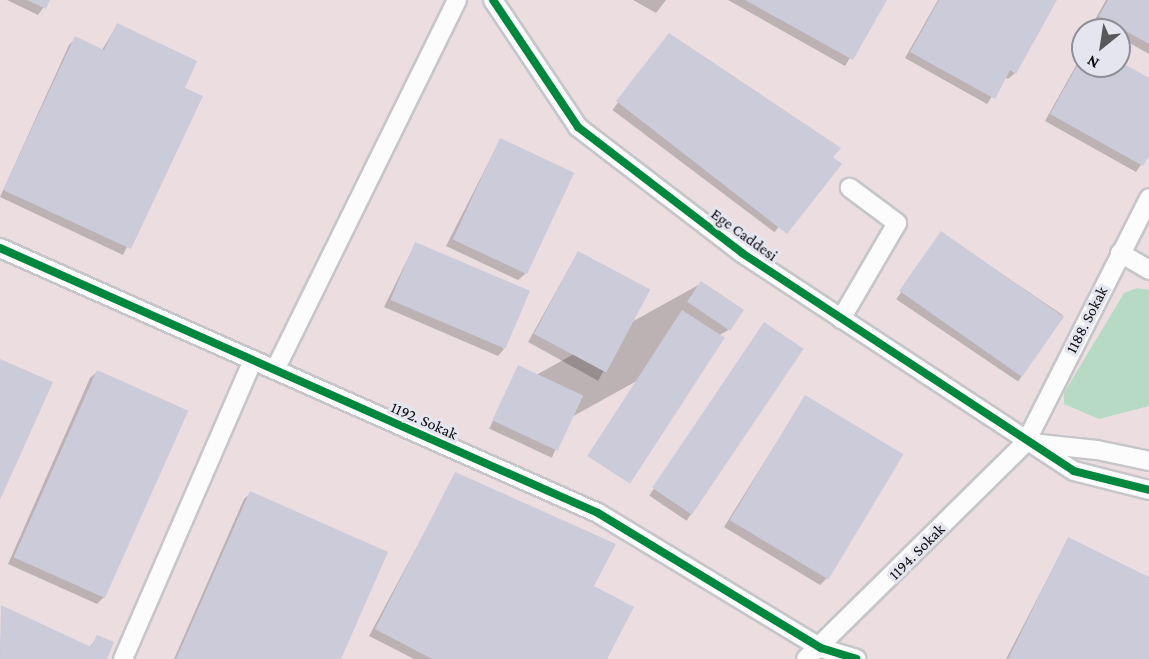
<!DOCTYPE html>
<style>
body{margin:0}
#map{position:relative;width:1149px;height:659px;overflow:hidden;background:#e8e8ed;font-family:"Crimson Pro",serif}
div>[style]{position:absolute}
.industrial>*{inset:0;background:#ecdee0}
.green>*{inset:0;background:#b6dac4}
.shadow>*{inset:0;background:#0003;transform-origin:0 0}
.building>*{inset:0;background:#cccbda;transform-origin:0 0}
.roads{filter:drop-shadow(2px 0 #c6c6ca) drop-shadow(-2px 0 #c6c6ca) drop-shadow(0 2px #c6c6ca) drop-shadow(0 -2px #c6c6ca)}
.minor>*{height:18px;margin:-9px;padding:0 9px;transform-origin:9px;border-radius:9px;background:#fcfcfc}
.cycleway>*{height:8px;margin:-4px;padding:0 4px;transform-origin:4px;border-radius:4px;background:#00873e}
span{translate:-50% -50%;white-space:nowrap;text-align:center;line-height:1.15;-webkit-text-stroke:6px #e5e5f0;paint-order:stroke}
.street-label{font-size:16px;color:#0b0b0e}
.north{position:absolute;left:1071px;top:18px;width:60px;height:60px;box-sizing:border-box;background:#e5e5f0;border:2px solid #8e8e96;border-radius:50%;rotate:210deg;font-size:16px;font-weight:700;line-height:24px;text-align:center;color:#0b0b0e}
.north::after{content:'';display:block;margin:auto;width:21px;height:27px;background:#58585c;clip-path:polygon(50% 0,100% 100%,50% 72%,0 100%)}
</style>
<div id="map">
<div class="industrial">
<div style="clip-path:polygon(evenodd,0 0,1149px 0,1149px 659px,0 659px,0 0,1083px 30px,1119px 30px,1119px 66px,1083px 66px,1083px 30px)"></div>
</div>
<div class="green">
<div style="clip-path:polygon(1137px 288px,1149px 290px,1149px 406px,1099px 419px,1064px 404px,1064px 393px,1124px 293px)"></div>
</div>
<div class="shadow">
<div style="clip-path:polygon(7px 0,49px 0,38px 15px)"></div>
<div style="clip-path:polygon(633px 0,666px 0,656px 13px)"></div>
<div style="clip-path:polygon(728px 0,885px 0,845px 66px)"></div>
<div style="clip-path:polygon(938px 0,1056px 0,1015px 73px,1008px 79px,1005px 77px,987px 104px,905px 58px)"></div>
<div style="clip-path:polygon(1106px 0,1149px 0,1149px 54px,1119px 37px,1119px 30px,1106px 30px,1093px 23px)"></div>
<div style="clip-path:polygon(117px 25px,183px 88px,201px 97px,123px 255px,0 197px,69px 45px,76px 38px,102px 50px)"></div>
<div style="left:669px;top:35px;width:203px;height:94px;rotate:37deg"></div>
<div style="clip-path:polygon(1083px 53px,1083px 66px,1119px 66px,1119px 63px,1149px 80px,1149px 153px,1136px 172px,1045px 121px)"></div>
<div style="clip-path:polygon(500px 140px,525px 274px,518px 280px,446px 246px)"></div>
<div style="left:941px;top:233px;width:147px;height:80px;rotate:34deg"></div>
<div style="clip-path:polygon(415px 244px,504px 349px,498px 356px,384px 307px)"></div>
<div style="left:578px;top:252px;width:80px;height:103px;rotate:29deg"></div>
<div style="left:702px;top:283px;width:54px;height:217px;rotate:61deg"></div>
<div style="left:765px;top:324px;width:45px;height:207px;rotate:34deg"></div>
<div style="left:518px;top:367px;width:69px;height:68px;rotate:25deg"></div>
<div style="clip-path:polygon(97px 372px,104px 597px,97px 604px,8px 564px,90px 378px)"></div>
<div style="clip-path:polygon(805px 397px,827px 578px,820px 585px,724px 527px)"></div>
<div style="clip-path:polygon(456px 474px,592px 587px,606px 659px,414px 659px,369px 636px)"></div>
<div style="clip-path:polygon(251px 493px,339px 659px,174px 659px,244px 499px)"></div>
<div style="clip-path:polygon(1068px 539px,1149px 579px,1149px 659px,1006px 659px)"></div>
<div style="clip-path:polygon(2px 607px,89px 648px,98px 636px,105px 659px,0 659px)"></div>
</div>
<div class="building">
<div style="clip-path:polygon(27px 0,50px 0,46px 9px)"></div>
<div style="clip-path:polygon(745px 0,887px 0,853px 60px)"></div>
<div style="clip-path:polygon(939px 0,1057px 0,1016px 74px,1010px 70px,995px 99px,910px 52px)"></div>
<div style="clip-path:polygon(1108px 0,1149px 0,1149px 44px,1099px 16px)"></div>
<div style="clip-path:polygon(117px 23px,197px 61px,185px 88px,203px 96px,131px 249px,3px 190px,75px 36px,104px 50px)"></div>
<div style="clip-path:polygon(669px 33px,841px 148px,833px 157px,842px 164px,787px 234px,616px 101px)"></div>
<div style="clip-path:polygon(1083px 55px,1083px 66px,1119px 66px,1119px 61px,1149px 78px,1149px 156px,1143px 166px,1050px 114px)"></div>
<div style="left:500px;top:138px;width:82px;height:112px;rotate:25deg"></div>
<div style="left:941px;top:231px;width:150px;height:73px;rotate:35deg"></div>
<div style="left:415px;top:242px;width:125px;height:63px;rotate:23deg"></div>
<div style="left:578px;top:251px;width:82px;height:94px;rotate:28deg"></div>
<div style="left:701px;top:281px;width:52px;height:25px;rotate:34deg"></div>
<div style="left:682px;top:310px;width:51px;height:174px;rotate:33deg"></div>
<div style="left:764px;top:322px;width:48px;height:200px;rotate:34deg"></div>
<div style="clip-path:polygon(0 359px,53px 382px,0 500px)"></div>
<div style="left:518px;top:365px;width:72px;height:61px;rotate:25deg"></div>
<div style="left:97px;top:370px;width:100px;height:205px;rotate:24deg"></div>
<div style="left:805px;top:395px;width:115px;height:146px;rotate:31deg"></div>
<div style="clip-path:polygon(455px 472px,616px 544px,594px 586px,634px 607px,607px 659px,432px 659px,375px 629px)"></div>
<div style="clip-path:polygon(250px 491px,388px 552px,341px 659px,176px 659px)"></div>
<div style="clip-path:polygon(1068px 537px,1149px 577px,1149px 659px,1008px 659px)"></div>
<div style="clip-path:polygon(1px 605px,91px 647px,97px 635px,114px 642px,107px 659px,0 659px)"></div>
</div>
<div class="roads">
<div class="minor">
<div style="left:493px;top:0;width:153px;rotate:56.2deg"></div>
<div style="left:578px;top:127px;width:207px;rotate:37.5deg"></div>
<div style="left:742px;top:253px;width:397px;rotate:33.3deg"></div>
<div style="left:1074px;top:471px;width:77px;rotate:14.2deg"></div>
<div style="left:0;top:248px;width:654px;rotate:23.9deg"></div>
<div style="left:598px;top:513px;width:261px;rotate:31.2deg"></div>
<div style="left:821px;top:648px;width:37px;rotate:17deg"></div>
<div style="left:1120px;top:253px;width:34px;rotate:30deg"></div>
<div style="left:841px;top:319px;width:111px;rotate:-59.7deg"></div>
<div style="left:897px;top:223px;width:59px;rotate:-143.3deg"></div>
<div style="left:275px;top:370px;width:412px;rotate:-63.8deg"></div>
<div style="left:1031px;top:443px;width:66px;rotate:6.1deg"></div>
<div style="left:1097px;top:450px;width:53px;rotate:11.9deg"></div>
<div style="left:123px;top:659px;width:326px;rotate:-66.5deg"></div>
<div style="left:806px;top:659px;width:309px;rotate:-44.6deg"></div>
<div style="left:1026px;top:442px;width:273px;rotate:-63.2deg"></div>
</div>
</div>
<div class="cycleway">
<div style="left:493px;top:0;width:153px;rotate:56.2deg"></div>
<div style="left:578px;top:127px;width:207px;rotate:37.5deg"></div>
<div style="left:742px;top:253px;width:397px;rotate:33.3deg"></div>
<div style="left:1074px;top:471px;width:77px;rotate:14.2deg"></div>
<div style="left:0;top:248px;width:654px;rotate:23.9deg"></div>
<div style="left:598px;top:513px;width:261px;rotate:31.2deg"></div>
<div style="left:821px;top:648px;width:37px;rotate:17deg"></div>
</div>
<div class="street-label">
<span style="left:744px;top:235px;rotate:36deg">Ege Caddesi</span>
<span style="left:1087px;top:320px;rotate:-63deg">1188. Sokak</span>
<span style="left:424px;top:421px;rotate:24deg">1192. Sokak</span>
<span style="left:917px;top:552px;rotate:-45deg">1194. Sokak</span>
</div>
<div class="north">N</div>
</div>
